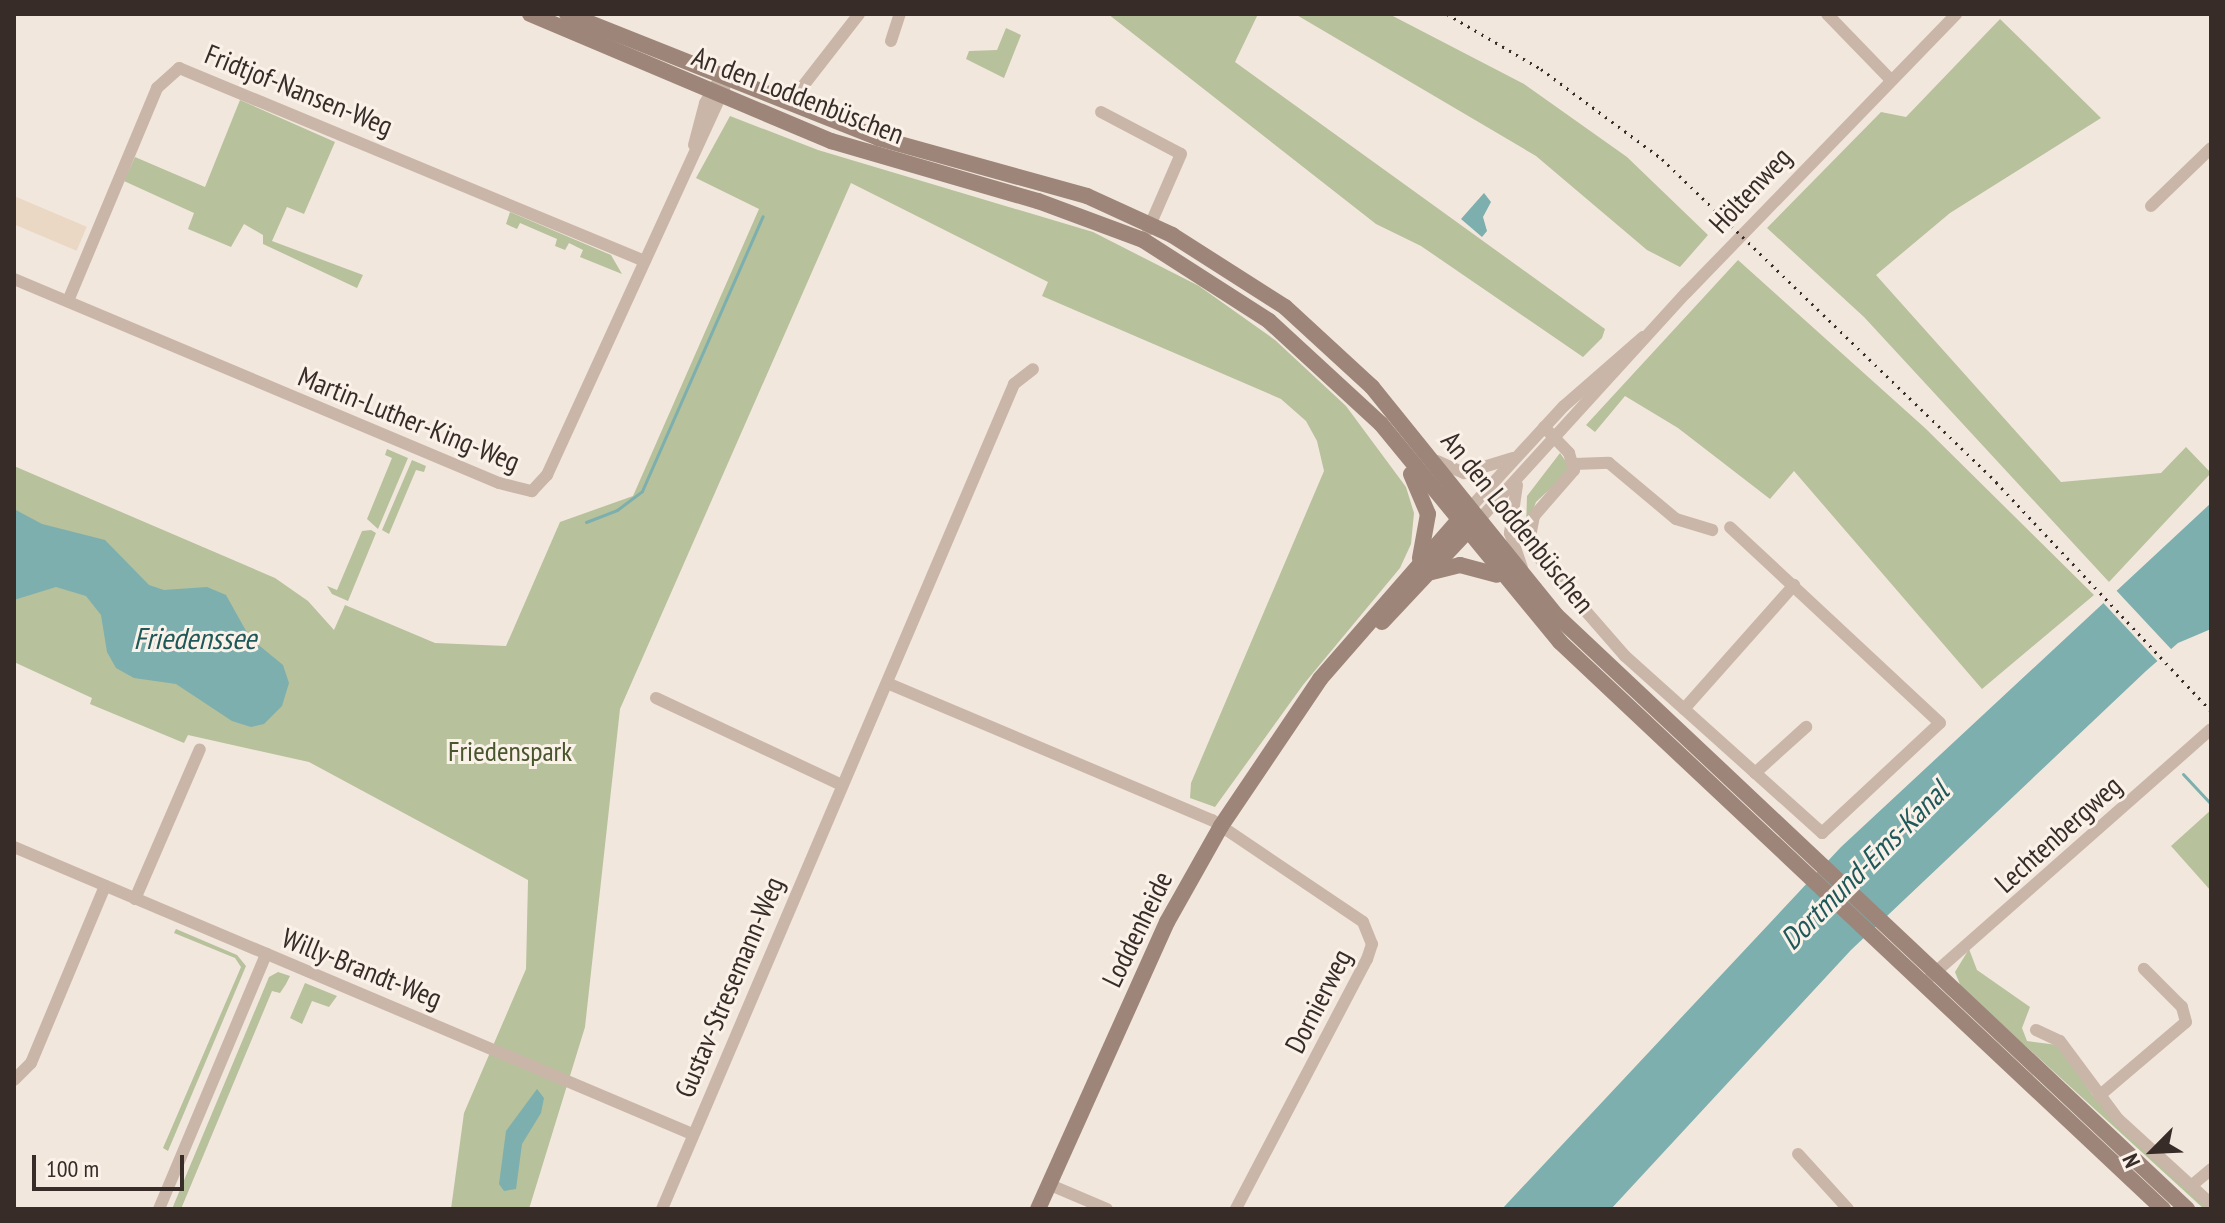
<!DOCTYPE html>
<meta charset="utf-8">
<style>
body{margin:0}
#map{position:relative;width:2225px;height:1223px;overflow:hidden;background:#f2e7dd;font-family:"PT Sans Narrow",sans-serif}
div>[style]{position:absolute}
.green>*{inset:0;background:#b7c19c}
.plaza>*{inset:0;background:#ead7c4;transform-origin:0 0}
.water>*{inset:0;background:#7cafae}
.pier>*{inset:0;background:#f2e7dd;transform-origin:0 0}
.stream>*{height:3px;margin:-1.5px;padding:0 1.5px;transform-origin:1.5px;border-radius:1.5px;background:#7cafae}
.street>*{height:12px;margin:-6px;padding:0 6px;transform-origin:6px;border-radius:6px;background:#cab6a8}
.secondary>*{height:16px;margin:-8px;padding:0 8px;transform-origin:8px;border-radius:8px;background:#9e857a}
.rail>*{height:3px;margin-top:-1.5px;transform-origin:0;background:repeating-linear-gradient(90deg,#372c28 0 2px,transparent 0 8px)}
span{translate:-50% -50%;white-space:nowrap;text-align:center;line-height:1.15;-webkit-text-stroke:6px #faf1e9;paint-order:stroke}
.street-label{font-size:28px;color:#372c28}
.park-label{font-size:28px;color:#49552c}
.water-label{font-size:30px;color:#1e5859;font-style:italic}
.frame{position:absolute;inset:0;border:16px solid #372c28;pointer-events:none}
.north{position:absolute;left:2113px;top:1111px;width:80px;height:80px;-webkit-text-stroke:6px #faf1e9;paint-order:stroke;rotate:246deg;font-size:22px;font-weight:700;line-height:32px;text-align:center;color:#372c28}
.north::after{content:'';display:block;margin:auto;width:28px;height:36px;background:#372c28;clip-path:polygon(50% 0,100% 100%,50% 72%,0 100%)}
.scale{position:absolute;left:32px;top:1155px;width:152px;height:36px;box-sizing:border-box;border:4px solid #372c28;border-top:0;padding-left:10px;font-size:24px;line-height:28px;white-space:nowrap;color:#372c28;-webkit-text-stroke:6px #faf1e9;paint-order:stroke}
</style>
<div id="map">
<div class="green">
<div style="clip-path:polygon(1108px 14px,1258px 14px,1235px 62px,1605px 329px,1602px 338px,1583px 357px,1421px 246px,1376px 224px)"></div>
<div style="clip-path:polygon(1295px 14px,1389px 14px,1524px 84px,1627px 157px,1708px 235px,1680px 267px,1647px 250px,1536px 156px)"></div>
<div style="clip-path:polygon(2000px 19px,2101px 118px,1950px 213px,1876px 275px,2061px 482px,2161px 473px,2186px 447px,2211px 473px,2109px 582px,1864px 317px,1767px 228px,1881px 112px,1906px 117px)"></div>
<div style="clip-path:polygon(1006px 28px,1021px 35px,1004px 78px,966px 59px,969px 51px,997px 50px)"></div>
<div style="clip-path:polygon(240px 100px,335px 142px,304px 214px,287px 207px,272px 241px,363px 275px,357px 288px,263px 244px,263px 235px,244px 224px,231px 247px,188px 229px,194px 213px,124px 181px,135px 157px,205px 187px)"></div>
<div style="clip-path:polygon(730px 116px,818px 150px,1093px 232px,1199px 286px,1275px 340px,1346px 406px,1406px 487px,1414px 513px,1411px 544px,1400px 568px,1303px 685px,1215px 807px,1190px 798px,1191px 783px,1324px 471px,1317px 441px,1306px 421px,1281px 399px,1042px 296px,1048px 282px,851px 183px,620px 709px,585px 1027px,529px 1209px,451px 1209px,464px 1113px,526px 969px,528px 880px,309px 762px,188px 735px,184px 743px,90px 704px,92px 698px,14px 662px,14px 466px,275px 578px,308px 601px,334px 630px,345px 605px,435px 643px,506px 646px,560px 522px,633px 496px,759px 209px,696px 178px)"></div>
<div style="clip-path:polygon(510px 212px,611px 255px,622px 274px,580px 257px,583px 250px,569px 243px,565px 250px,555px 246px,557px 239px,520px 223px,517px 229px,506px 224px)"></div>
<div style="clip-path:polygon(1738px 260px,1925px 428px,2094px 595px,1982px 689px,1794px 471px,1770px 499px,1678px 428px,1625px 396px,1595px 432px,1586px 425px)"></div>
<div style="clip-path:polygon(387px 449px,408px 458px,378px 529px,367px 519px,392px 458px,385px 455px)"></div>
<div style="clip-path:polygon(1560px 453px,1569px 466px,1564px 476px,1536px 502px,1526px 529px,1527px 496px)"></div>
<div style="clip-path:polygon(412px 460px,426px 466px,424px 472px,416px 470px,389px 534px,382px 530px)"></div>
<div style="clip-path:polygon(371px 530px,376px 533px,348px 601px,332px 594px,327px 586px,337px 590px,362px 531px)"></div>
<div style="clip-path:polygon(2211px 810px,2211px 891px,2171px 846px)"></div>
<div style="clip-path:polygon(176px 929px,237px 955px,246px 966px,168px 1151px,163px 1148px,241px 967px,235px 958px,174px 933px)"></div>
<div style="clip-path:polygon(1969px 949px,1977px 970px,2030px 1007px,2022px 1028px,2027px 1041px,2058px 1045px,2094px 1097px,2211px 1209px,2204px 1209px,1961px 987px,1955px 972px)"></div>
<div style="clip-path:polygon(278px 972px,290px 976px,286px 984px,280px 993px,272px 991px,181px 1209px,172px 1209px,269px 977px)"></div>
<div style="clip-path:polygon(305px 983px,337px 996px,329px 1007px,312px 1001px,302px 1024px,290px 1018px)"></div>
</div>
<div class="plaza">
<div style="left:14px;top:196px;width:79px;height:26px;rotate:23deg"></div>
</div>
<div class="water">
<div style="clip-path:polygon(1484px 193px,1491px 202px,1483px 217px,1487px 231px,1482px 237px,1461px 219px)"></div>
<div style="clip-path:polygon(2211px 503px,2211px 629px,2178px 643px,2146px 671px,1851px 950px,1611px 1209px,1502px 1209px,1841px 847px)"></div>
<div style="clip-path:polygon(14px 509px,42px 524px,105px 540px,149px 585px,164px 590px,207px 587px,226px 595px,250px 638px,283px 665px,289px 683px,282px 706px,264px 724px,251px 727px,232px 721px,176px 684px,134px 678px,116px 668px,107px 652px,101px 615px,86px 596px,56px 587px,14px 600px)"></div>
<div style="clip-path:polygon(537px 1089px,544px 1098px,541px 1113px,522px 1144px,516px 1189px,504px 1191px,499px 1184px,506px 1131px)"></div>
</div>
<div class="pier">
<div style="left:2114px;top:588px;width:88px;height:18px;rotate:47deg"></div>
</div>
<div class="stream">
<div style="left:586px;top:522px;width:33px;rotate:-21deg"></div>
<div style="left:617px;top:510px;width:31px;rotate:-37deg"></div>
<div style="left:642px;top:491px;width:300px;rotate:-66.3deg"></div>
<div style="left:2183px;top:774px;width:41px;rotate:47deg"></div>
</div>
<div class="street">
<div style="left:1827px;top:14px;width:91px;rotate:45.9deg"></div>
<div style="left:891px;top:41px;width:28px;rotate:-72deg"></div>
<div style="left:789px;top:104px;width:114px;rotate:-52.1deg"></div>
<div style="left:1101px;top:112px;width:90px;rotate:27.7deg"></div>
<div style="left:1181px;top:154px;width:83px;rotate:113.5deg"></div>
<div style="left:694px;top:145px;width:43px;rotate:-75.3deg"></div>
<div style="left:705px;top:103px;width:21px;rotate:-59deg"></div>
<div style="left:2151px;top:206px;width:83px;rotate:-44deg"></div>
<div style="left:14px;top:279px;width:526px;rotate:22.81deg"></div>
<div style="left:499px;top:483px;width:34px;rotate:14deg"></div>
<div style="left:532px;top:491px;width:22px;rotate:-47deg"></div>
<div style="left:547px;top:475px;width:426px;rotate:-65.4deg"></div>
<div style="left:68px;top:301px;width:231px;rotate:-67.3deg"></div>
<div style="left:157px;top:88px;width:30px;rotate:-42deg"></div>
<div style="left:179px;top:68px;width:501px;rotate:22.52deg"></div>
<div style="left:1544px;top:427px;width:36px;rotate:46deg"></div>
<div style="left:1569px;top:453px;width:18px;rotate:74deg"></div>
<div style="left:1574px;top:470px;width:61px;rotate:131deg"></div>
<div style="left:1534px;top:516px;width:20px;rotate:101deg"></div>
<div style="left:1530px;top:536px;width:19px;rotate:72deg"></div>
<div style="left:1536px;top:554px;width:135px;rotate:48.9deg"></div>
<div style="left:1625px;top:656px;width:265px;rotate:41.9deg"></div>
<div style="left:1822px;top:833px;width:161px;rotate:-43deg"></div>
<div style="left:1940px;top:723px;width:287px;rotate:-137deg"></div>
<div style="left:1437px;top:461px;width:30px;rotate:24deg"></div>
<div style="left:1464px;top:473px;width:51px;rotate:-17deg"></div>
<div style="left:1574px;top:464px;width:35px;rotate:-2deg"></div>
<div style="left:1609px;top:463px;width:87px;rotate:39.9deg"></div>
<div style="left:1676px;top:519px;width:38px;rotate:17deg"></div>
<div style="left:1517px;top:485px;width:49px;rotate:98.3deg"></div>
<div style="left:1510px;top:533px;width:36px;rotate:71deg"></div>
<div style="left:1471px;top:507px;width:137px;rotate:-47.4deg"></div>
<div style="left:1564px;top:406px;width:105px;rotate:-41.1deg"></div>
<div style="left:1480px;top:519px;width:306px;rotate:-47.7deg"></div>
<div style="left:1686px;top:293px;width:388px;rotate:-45.9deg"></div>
<div style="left:887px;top:683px;width:353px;rotate:22.9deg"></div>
<div style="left:1212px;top:820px;width:182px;rotate:34deg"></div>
<div style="left:1363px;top:922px;width:24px;rotate:68deg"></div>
<div style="left:1372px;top:944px;width:16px;rotate:108deg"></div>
<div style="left:1367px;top:959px;width:282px;rotate:117.7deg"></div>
<div style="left:656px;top:698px;width:205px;rotate:25.1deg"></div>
<div style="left:1684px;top:709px;width:166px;rotate:-48.4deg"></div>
<div style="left:1755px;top:773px;width:69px;rotate:-42deg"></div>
<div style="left:14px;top:847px;width:736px;rotate:22.94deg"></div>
<div style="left:135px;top:899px;width:163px;rotate:-66.6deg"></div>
<div style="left:1931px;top:976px;width:373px;rotate:-41.4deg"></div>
<div style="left:2036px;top:1030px;width:26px;rotate:25deg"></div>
<div style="left:2060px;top:1041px;width:97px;rotate:53.4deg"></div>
<div style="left:2118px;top:1119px;width:126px;rotate:42.4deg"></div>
<div style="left:14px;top:1080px;width:24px;rotate:-45deg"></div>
<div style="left:31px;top:1063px;width:192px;rotate:-67.3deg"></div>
<div style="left:2099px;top:1096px;width:114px;rotate:-40.4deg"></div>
<div style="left:2186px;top:1022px;width:16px;rotate:-105deg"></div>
<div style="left:2182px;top:1007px;width:54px;rotate:-135deg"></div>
<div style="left:1798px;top:1154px;width:74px;rotate:47.7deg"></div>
<div style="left:1048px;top:1184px;width:64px;rotate:23deg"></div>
<div style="left:2191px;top:1186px;width:26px;rotate:-40deg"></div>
<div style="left:159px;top:1209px;width:277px;rotate:-67.2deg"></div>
<div style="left:662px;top:1209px;width:897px;rotate:-66.89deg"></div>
<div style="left:1014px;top:384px;width:24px;rotate:-38deg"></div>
</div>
<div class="secondary">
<div style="left:530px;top:14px;width:327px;rotate:22.9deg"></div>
<div style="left:831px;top:141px;width:216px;rotate:16.2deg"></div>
<div style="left:1038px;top:201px;width:112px;rotate:20.4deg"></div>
<div style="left:1143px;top:240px;width:150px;rotate:32.7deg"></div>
<div style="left:1269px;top:321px;width:152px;rotate:42.6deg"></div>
<div style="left:1381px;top:424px;width:282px;rotate:50.6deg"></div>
<div style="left:1560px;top:642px;width:828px;rotate:43.24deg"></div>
<div style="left:567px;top:14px;width:335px;rotate:21.7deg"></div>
<div style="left:878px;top:138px;width:217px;rotate:15.5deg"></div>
<div style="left:1087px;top:196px;width:94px;rotate:24.6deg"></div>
<div style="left:1172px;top:235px;width:134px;rotate:32.5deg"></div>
<div style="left:1285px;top:307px;width:118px;rotate:42.6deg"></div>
<div style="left:1372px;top:387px;width:293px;rotate:51.1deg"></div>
<div style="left:1556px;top:615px;width:867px;rotate:43.27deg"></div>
<div style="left:1411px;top:474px;width:43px;rotate:67deg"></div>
<div style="left:1428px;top:514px;width:45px;rotate:100.3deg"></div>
<div style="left:1428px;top:573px;width:33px;rotate:-14deg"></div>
<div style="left:1460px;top:565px;width:38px;rotate:15deg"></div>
<div style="left:1382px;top:622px;width:133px;rotate:-46.8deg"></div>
<div style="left:1038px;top:1209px;width:315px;rotate:-65.8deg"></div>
<div style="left:1167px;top:922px;width:110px;rotate:-60.6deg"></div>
<div style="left:1221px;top:826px;width:177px;rotate:-56deg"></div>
<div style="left:1320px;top:679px;width:219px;rotate:-48.9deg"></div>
</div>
<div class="rail">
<div style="left:1447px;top:14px;width:109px;rotate:30.3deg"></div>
<div style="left:1541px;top:69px;width:151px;rotate:36.6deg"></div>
<div style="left:1662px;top:159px;width:465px;rotate:44deg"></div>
<div style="left:1996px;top:482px;width:314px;rotate:46.8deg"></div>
</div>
<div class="street-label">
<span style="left:299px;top:90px;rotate:22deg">Fridtjof-Nansen-Weg</span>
<span style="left:798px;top:95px;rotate:21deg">An den Loddenbüschen</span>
<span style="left:1750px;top:190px;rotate:-47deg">Höltenweg</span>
<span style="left:409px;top:419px;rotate:22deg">Martin-Luther-King-Weg</span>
<span style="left:1518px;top:522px;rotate:51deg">An den Loddenbüschen</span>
<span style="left:2058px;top:834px;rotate:-42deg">Lechtenbergweg</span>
<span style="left:1137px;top:929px;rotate:-64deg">Loddenheide</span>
<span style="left:362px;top:968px;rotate:22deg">Willy-Brandt-Weg</span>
<span style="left:729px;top:987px;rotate:-67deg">Gustav-Stresemann-Weg</span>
<span style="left:1318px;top:1001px;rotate:-63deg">Dornierweg</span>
</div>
<div class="park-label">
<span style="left:510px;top:751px">Friedenspark</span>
</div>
<div class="water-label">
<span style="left:195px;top:638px">Friedenssee</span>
<span style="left:1864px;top:865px;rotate:-45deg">Dortmund-Ems-Kanal</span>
</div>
<div class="frame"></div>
<div class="north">N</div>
<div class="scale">100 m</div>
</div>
